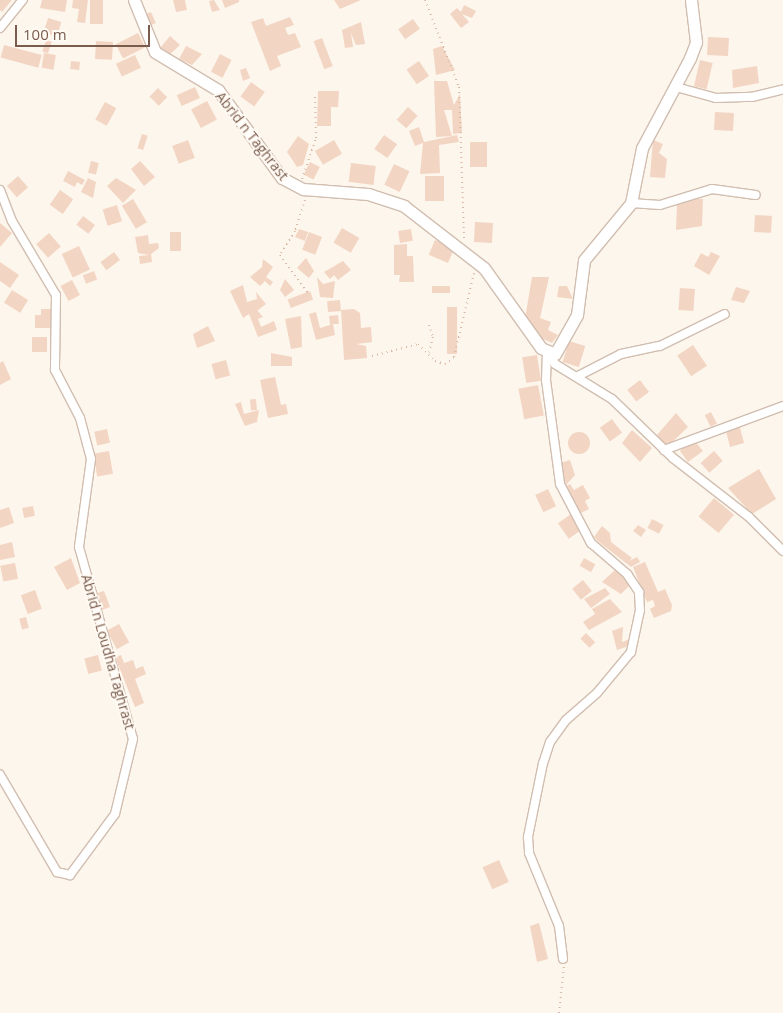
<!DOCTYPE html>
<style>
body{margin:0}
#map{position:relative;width:783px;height:1013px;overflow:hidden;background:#fdf6ec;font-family:"Open Sans",sans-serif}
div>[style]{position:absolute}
.building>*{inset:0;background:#f3d5c3;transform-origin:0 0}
.round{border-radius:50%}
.path>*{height:2px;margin-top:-1px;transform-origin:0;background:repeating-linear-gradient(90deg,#d9b8a5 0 1px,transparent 0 5px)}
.roads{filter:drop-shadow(1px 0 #d1beb0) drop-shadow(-1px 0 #d1beb0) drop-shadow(0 1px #d1beb0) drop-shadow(0 -1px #d1beb0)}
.street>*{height:8px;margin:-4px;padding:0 4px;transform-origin:4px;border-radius:4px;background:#fff}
.secondary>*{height:11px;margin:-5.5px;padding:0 5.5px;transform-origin:5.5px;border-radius:5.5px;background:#fff}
span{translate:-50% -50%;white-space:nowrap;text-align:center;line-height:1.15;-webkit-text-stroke:4px #fffaf3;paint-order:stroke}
.street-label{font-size:14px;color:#7a5c4d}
.scale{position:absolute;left:15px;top:25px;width:135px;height:22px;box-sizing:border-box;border:2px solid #7a5c4d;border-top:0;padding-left:6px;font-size:15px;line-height:18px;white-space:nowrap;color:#7a5c4d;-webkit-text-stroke:4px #fffaf3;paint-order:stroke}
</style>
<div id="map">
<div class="building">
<div style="clip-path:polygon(0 0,12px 0,2px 12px,0 10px)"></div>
<div style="clip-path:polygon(42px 0,67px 0,65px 12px,40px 8px)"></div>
<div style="clip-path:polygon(73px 0,88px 0,85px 23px,77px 22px,79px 9px,72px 8px)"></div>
<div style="left:90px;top:0;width:13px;height:24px"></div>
<div style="clip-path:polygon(173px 0,185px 0,187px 10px,176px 12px)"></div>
<div style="clip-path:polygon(214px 0,220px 10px,212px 12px,209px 1px)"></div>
<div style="clip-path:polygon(222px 0,239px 0,239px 2px,225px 8px)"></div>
<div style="clip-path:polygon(334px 0,361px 0,340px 9px)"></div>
<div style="clip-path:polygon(464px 5px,476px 11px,472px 18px,462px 14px,469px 22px,461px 28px,450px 14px,457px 8px,461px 12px)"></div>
<div style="left:151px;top:12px;width:12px;height:7px;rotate:66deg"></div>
<div style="clip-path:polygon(290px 17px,294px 25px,285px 28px,288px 35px,295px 33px,301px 47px,277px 56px,281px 66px,270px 71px,251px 22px,263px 18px,266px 26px)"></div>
<div style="left:48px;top:18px;width:14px;height:15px;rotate:17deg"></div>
<div style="left:413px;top:19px;width:12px;height:18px;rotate:55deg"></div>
<div style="clip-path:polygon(361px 22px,365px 44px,356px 45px,351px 33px,353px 47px,345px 48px,342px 30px)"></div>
<div style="left:138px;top:33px;width:16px;height:25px;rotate:63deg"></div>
<div style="clip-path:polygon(170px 36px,180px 45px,168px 56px,160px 48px)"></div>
<div style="left:708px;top:37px;width:21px;height:18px;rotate:3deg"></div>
<div style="left:322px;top:38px;width:30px;height:9px;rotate:69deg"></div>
<div style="left:46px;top:40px;width:6px;height:12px;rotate:18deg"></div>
<div style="left:96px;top:41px;width:17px;height:18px;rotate:3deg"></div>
<div style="left:4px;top:45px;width:39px;height:13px;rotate:15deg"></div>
<div style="clip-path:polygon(186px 46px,202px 54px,192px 65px,179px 59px)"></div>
<div style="clip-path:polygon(442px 46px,455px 70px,436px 75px,433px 49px)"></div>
<div style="left:44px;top:53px;width:12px;height:15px;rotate:9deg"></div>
<div style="left:220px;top:54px;width:13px;height:20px;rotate:27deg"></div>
<div style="left:135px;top:55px;width:14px;height:21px;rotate:65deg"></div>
<div style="left:700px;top:60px;width:13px;height:27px;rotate:13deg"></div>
<div style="left:71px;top:61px;width:9px;height:8px;rotate:6deg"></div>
<div style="left:419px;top:61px;width:18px;height:15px;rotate:56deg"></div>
<div style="clip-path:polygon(757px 66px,759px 83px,733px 88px,732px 70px)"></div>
<div style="clip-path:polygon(246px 68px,250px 78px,243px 81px,240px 70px)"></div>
<div style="clip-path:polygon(434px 81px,447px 81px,454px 105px,460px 94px,462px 133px,453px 134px,452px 110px,444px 110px,452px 136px,436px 137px)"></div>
<div style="left:251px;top:82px;width:17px;height:18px;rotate:36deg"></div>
<div style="left:195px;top:87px;width:12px;height:20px;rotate:66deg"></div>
<div style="left:158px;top:88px;width:13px;height:12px;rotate:45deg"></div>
<div style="clip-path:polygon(318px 91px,339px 91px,338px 107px,331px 107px,331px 126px,317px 126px)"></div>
<div style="left:207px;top:101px;width:21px;height:18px;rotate:62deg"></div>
<div style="left:105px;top:102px;width:13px;height:20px;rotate:29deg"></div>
<div style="left:408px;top:107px;width:13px;height:17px;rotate:42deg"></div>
<div style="left:715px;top:112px;width:19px;height:18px;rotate:3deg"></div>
<div style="clip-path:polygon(419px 127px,424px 142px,457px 135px,459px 142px,439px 145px,440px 173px,420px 174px,423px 143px,415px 146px,409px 131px)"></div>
<div style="left:142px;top:134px;width:6px;height:15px;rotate:18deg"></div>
<div style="left:384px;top:135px;width:16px;height:17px;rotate:35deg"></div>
<div style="clip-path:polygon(298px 136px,309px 144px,303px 165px,297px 167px,287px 152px)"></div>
<div style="left:188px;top:140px;width:19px;height:17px;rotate:69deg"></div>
<div style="left:334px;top:140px;width:16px;height:22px;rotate:60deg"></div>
<div style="clip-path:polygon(653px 140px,663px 144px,659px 153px,667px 159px,665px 178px,650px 177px)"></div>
<div style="left:470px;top:142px;width:17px;height:25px"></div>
<div style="left:91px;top:161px;width:8px;height:12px;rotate:14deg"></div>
<div style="clip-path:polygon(140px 161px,155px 177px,144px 186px,131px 169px)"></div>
<div style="left:310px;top:162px;width:11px;height:14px;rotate:27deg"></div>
<div style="left:351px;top:163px;width:25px;height:19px;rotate:7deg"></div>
<div style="left:394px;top:164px;width:17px;height:23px;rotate:25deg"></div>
<div style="clip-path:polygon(68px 171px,85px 180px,82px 185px,77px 182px,75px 187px,63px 181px)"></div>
<div style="left:18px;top:176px;width:15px;height:15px;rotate:48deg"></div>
<div style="left:425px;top:176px;width:19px;height:25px"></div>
<div style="clip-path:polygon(88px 178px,96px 182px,93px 198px,81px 192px)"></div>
<div style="clip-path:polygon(116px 178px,136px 190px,123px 203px,107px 186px)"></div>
<div style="left:60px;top:190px;width:16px;height:18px;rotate:35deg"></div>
<div style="clip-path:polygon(684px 198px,703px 199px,702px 226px,676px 230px,677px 203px,684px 203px)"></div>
<div style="left:133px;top:199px;width:27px;height:13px;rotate:59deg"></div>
<div style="left:117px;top:205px;width:17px;height:15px;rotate:73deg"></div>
<div style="left:755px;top:215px;width:17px;height:17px;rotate:3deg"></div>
<div style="left:83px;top:216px;width:15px;height:11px;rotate:37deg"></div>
<div style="left:475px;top:222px;width:18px;height:20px;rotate:3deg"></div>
<div style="clip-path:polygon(0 223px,12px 233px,0 247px)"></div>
<div style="left:342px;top:228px;width:20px;height:17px;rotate:30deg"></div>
<div style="clip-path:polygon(299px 229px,308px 232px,305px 241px,295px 237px)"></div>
<div style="left:411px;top:229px;width:12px;height:13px;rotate:81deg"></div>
<div style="left:170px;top:232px;width:11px;height:19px"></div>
<div style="left:309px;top:232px;width:14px;height:19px;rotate:21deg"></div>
<div style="left:49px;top:233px;width:18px;height:17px;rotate:49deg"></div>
<div style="clip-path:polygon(148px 235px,149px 244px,158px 243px,159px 248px,151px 254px,152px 262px,140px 264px,139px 256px,149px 255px,138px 253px,135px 237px)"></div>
<div style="left:435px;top:240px;width:21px;height:16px;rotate:23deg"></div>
<div style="clip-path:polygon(407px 244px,407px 256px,413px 256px,414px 282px,399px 282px,400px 275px,394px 275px,394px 245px)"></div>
<div style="left:79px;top:246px;width:26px;height:19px;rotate:65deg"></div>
<div style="left:114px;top:252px;width:10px;height:17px;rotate:53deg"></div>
<div style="clip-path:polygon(711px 252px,720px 256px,709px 275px,694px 266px,701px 253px,708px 257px)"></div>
<div style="clip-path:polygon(306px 258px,314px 271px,309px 278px,297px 268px)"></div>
<div style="clip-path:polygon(263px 259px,273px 267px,266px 277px,273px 282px,270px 286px,265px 281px,260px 286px,250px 277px,262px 267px)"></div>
<div style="clip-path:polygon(343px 261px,351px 270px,338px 280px,334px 275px,330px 279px,324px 272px)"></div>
<div style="clip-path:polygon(0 262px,19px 275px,10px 288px,0 281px)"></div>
<div style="left:94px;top:271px;width:9px;height:12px;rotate:69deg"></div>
<div style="clip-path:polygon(317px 277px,323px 284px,335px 281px,333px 298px,320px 297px)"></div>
<div style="clip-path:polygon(532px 277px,549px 277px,540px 318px,551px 322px,548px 330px,558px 335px,552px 343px,541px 338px,525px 319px)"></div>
<div style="clip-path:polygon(285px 279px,294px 290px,285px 297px,280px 290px)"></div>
<div style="left:72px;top:280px;width:17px;height:13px;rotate:62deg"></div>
<div style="clip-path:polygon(243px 285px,247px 302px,257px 299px,256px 292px,266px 304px,257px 311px,253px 305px,263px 317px,258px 319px,261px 327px,274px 321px,277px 330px,258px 337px,249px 314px,243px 318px,230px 291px)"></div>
<div style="left:432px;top:286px;width:18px;height:7px"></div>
<div style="clip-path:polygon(559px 286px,567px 286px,573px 299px,557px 297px)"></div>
<div style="clip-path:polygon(736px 287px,750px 291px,744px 303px,731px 300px)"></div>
<div style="left:680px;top:288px;width:15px;height:22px;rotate:4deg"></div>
<div style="left:12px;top:290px;width:19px;height:15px;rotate:32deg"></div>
<div style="left:310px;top:291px;width:9px;height:24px;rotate:69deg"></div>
<div style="left:340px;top:300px;width:11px;height:13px;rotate:85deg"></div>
<div style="left:447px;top:307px;width:10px;height:47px"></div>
<div style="clip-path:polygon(41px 309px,54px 309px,54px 328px,35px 328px,35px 315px,41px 315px)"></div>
<div style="clip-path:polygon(354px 309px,360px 313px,361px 328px,371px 327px,372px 342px,356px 344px,366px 346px,367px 358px,344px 360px,341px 310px)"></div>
<div style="clip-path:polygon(316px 312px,320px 328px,330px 325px,329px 316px,338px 315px,339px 324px,333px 324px,335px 335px,316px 340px,309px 314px)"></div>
<div style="clip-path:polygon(301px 316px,302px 347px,291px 349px,285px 319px)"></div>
<div style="clip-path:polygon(208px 326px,215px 341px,197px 348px,193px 334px)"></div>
<div style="left:32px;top:337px;width:15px;height:15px"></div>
<div style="left:569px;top:341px;width:17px;height:22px;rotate:17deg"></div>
<div style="left:693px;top:345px;width:25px;height:19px;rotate:56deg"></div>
<div style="clip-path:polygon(271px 353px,292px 357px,292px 366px,271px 366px)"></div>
<div style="left:537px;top:355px;width:26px;height:15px;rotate:81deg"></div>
<div style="left:226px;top:360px;width:16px;height:15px;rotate:75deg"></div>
<div style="clip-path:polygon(3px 361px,11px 379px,0 385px,0 363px)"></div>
<div style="clip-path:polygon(275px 377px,281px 405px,286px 404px,288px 414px,268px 418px,260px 380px)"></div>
<div style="left:640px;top:380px;width:15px;height:16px;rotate:53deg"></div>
<div style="left:538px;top:385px;width:31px;height:20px;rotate:79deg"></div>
<div style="left:256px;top:399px;width:11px;height:6px;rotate:85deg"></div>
<div style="clip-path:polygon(241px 402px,244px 414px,259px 410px,257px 422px,245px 426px,235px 404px)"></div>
<div style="left:711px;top:412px;width:13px;height:7px;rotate:63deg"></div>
<div style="clip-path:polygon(676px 413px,688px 427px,666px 448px,657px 435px)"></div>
<div style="left:612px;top:419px;width:17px;height:15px;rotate:54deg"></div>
<div style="clip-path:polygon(739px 424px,744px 443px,730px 447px,726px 431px)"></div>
<div style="left:107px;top:429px;width:14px;height:13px;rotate:78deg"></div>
<div style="clip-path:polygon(632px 430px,652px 448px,640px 462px,622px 443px)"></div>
<div class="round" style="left:568px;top:432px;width:22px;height:22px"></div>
<div style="clip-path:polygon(693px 439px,703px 451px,688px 462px,680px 451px)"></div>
<div style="left:109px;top:451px;width:23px;height:16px;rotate:80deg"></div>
<div style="left:714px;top:451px;width:13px;height:18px;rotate:48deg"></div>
<div style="clip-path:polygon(570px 460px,575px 475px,566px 485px,560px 463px)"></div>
<div style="clip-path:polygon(759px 469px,776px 499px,752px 514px,728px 488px)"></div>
<div style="clip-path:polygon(570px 484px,574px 490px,583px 485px,590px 498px,585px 501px,589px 509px,579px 514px,565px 487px)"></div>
<div style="left:548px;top:489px;width:19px;height:14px;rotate:65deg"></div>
<div style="left:714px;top:498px;width:26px;height:24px;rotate:40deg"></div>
<div style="left:33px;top:506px;width:10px;height:11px;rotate:79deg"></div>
<div style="clip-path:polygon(9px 507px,14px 523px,0 528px,0 510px)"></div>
<div style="left:571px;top:514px;width:19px;height:16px;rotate:55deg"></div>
<div style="left:652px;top:519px;width:13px;height:10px;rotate:27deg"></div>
<div style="clip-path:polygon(638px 525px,646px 530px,641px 537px,633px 531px)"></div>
<div style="clip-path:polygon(602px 526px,610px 533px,611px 542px,632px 558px,629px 561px,637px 557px,640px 562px,631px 567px,599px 542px,594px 537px)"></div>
<div style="clip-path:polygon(12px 542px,15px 557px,0 560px,0 545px)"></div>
<div style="clip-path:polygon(71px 558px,80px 583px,67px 590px,54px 567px)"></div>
<div style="left:584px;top:558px;width:13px;height:9px;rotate:29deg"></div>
<div style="clip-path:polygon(645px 562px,658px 592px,665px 589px,672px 605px,671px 611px,654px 618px,650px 609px,655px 606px,653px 600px,647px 602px,633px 567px)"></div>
<div style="left:15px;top:563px;width:16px;height:15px;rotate:79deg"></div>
<div style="clip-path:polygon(616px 569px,632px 583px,621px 594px,602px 582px)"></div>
<div style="left:583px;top:580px;width:14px;height:14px;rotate:51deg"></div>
<div style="clip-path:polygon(605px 588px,610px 594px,591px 608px,584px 599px)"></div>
<div style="left:35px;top:590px;width:20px;height:15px;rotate:70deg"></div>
<div style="clip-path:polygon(104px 591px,110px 607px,102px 610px,97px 593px)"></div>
<div style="clip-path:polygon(610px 599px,622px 612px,589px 630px,583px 622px,595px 614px,592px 609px)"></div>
<div style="left:26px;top:617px;width:11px;height:7px;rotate:75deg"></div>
<div style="left:119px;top:624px;width:21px;height:14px;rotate:61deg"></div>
<div style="clip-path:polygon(623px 627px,622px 642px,630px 639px,632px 645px,617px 650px,612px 631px)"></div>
<div style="left:586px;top:633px;width:13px;height:8px;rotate:45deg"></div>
<div style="left:98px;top:655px;width:16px;height:14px;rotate:76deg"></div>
<div style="clip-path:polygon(121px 655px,124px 663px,133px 660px,136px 669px,143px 666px,146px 674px,135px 679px,144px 703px,135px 707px,115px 657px)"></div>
<div style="left:499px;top:860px;width:24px;height:18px;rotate:66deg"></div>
<div style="clip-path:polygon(539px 923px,548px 959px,537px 962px,530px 926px)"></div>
</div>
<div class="path">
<div style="left:425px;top:0;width:93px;rotate:68.7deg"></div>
<div style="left:459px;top:87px;width:153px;rotate:88.1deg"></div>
<div style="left:302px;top:179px;width:43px;rotate:-71.1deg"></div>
<div style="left:316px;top:138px;width:43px;rotate:-91.3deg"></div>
<div style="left:305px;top:200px;width:33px;rotate:108deg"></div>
<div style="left:295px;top:231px;width:28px;rotate:122deg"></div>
<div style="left:280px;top:255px;width:49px;rotate:53.4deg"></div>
<div style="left:429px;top:325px;width:13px;rotate:72deg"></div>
<div style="left:433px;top:337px;width:16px;rotate:104deg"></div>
<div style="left:372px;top:356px;width:48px;rotate:-14.6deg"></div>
<div style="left:418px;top:344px;width:24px;rotate:45deg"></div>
<div style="left:435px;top:361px;width:10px;rotate:17deg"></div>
<div style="left:445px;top:364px;width:11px;rotate:-38deg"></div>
<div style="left:454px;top:357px;width:86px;rotate:-76.6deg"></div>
<div style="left:559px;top:1013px;width:47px;rotate:-83.9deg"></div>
</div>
<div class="roads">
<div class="street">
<div style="left:0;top:28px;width:36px;rotate:-51deg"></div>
<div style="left:676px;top:87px;width:41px;rotate:15.4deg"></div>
<div style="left:716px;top:98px;width:36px;rotate:-2deg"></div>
<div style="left:752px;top:97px;width:32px;rotate:-14deg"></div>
<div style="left:0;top:190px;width:33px;rotate:69deg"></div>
<div style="left:12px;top:221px;width:86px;rotate:59.3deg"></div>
<div style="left:56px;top:295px;width:75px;rotate:90.8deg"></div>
<div style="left:55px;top:370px;width:54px;rotate:62.5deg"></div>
<div style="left:80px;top:418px;width:42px;rotate:75deg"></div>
<div style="left:91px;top:459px;width:89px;rotate:97.8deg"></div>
<div style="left:79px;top:547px;width:199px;rotate:74.3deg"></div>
<div style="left:133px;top:739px;width:77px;rotate:103.5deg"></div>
<div style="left:115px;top:814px;width:76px;rotate:126.4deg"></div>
<div style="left:70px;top:875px;width:13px;rotate:-167deg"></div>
<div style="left:57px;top:872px;width:113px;rotate:-120.4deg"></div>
<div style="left:631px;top:203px;width:29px;rotate:4deg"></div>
<div style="left:660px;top:205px;width:54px;rotate:-17.1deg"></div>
<div style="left:712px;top:189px;width:44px;rotate:7.8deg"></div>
<div style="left:547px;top:352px;width:28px;rotate:92deg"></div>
<div style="left:546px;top:380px;width:105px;rotate:82.3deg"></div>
<div style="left:560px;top:484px;width:67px;rotate:62.3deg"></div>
<div style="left:591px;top:543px;width:48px;rotate:40.7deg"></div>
<div style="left:627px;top:574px;width:22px;rotate:56deg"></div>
<div style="left:639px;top:592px;width:18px;rotate:87deg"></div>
<div style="left:640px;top:610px;width:43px;rotate:102.1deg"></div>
<div style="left:631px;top:652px;width:53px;rotate:129.7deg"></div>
<div style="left:597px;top:693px;width:41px;rotate:138.9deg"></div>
<div style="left:566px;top:720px;width:27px;rotate:126deg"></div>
<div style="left:550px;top:742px;width:22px;rotate:108deg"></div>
<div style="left:543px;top:763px;width:76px;rotate:101.5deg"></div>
<div style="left:528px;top:837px;width:16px;rotate:86deg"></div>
<div style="left:529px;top:853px;width:79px;rotate:67.7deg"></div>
<div style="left:559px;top:926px;width:33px;rotate:83deg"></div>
<div style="left:547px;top:352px;width:14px;rotate:56deg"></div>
<div style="left:555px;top:364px;width:67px;rotate:31.6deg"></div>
<div style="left:612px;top:399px;width:85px;rotate:44deg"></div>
<div style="left:673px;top:458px;width:96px;rotate:37.8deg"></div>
<div style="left:749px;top:517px;width:48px;rotate:45deg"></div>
<div style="left:578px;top:376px;width:48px;rotate:-27.1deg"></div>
<div style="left:621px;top:354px;width:40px;rotate:-12deg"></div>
<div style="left:660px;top:346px;width:72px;rotate:-26.2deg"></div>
<div style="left:664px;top:450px;width:127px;rotate:-20.3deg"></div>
</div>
<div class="secondary">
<div style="left:134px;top:0;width:56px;rotate:68deg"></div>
<div style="left:155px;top:52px;width:74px;rotate:31.1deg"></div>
<div style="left:218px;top:90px;width:109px;rotate:54deg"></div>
<div style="left:282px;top:178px;width:24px;rotate:28deg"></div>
<div style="left:303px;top:189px;width:65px;rotate:4.4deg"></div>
<div style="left:368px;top:194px;width:38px;rotate:18deg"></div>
<div style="left:404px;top:206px;width:101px;rotate:37.8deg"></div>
<div style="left:484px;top:268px;width:98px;rotate:54.5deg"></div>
<div style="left:541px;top:348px;width:15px;rotate:23deg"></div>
<div style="left:555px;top:354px;width:45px;rotate:-60.6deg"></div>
<div style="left:577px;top:315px;width:55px;rotate:-82.7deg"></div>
<div style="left:584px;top:260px;width:74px;rotate:-50.5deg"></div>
<div style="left:631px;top:203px;width:56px;rotate:-78.7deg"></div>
<div style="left:642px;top:148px;width:102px;rotate:-61.9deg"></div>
<div style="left:690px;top:58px;width:17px;rotate:-69deg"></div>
<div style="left:696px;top:42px;width:42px;rotate:-96.8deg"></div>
</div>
</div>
<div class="street-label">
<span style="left:252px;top:136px;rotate:52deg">Abrid n Taghrast</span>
<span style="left:108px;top:652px;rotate:74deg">Abrid n Loudha Taghrast</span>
</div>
<div class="scale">100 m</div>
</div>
